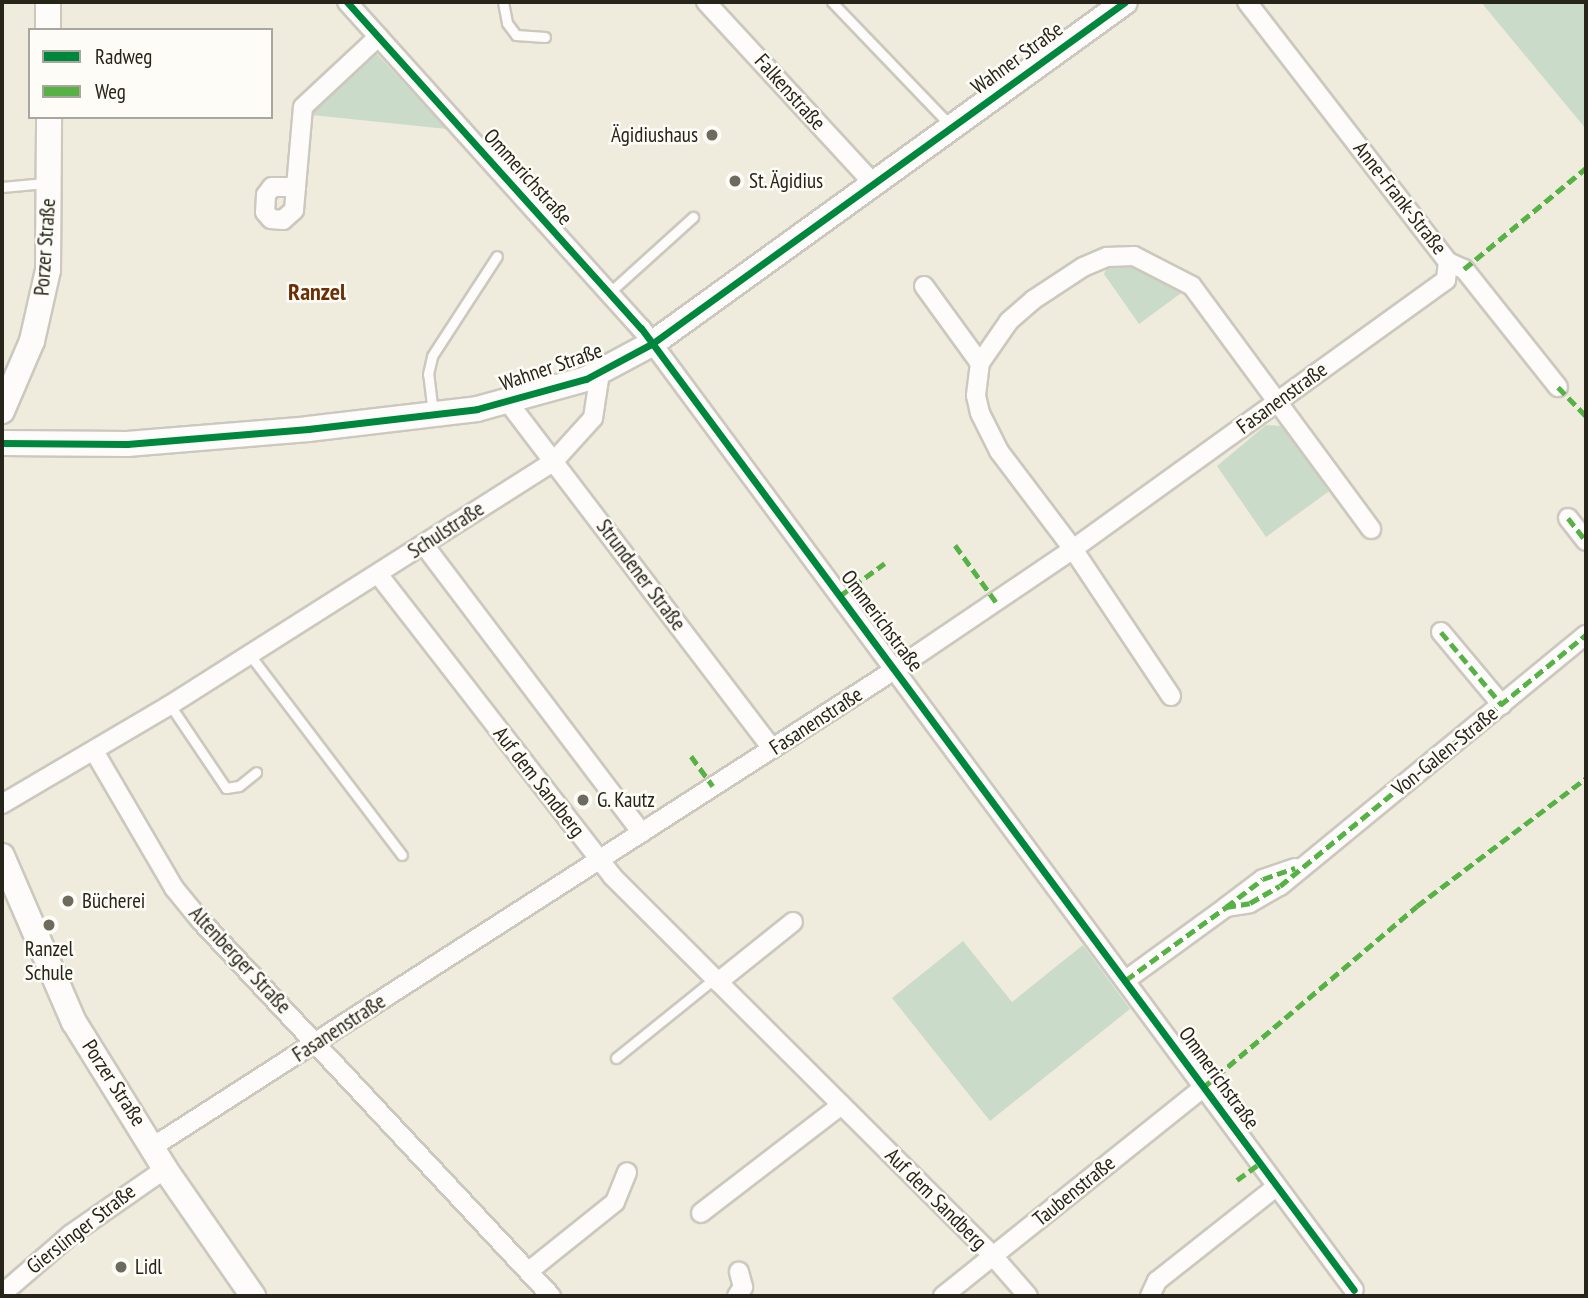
<!DOCTYPE html>
<meta charset="utf-8">
<style>
body{margin:0}
#map{position:relative;width:1588px;height:1298px;overflow:hidden;background:#efebdd;font-family:"PT Sans Narrow",sans-serif}
div>[style]{position:absolute}
.green>*{inset:0;background:#cadbc9}
.roads{filter:drop-shadow(2px 0 #ccc8be) drop-shadow(-2px 0 #ccc8be) drop-shadow(0 2px #ccc8be) drop-shadow(0 -2px #ccc8be)}
.lane>*{height:9px;margin:-4.5px;padding:0 4.5px;transform-origin:4.5px;border-radius:4.5px;background:#fdfcfa}
.street>*{height:18px;margin:-9px;padding:0 9px;transform-origin:9px;border-radius:9px;background:#fdfcfa}
.secondary>*{height:24px;margin:-12px;padding:0 12px;transform-origin:12px;border-radius:12px;background:#fdfcfa}
.quiet>*{height:5px;margin-top:-2.5px;transform-origin:0;background:repeating-linear-gradient(90deg,#56b245 0 10px,transparent 0 15px)}
.cycleway>*{height:7px;margin:-3.5px;padding:0 3.5px;transform-origin:3.5px;border-radius:3.5px;background:#00873e}
.dots>*{width:19px;height:19px;translate:-50% -50%;box-sizing:border-box;border:4px solid #fefcf7;border-radius:50%}
span{translate:-50% -50%;white-space:nowrap;text-align:center;line-height:1.15;-webkit-text-stroke:5px #fefcf7;paint-order:stroke}
.street-label{font-size:21px;color:#27241a}
.poi-label{font-size:21px;color:#27241a}
.right{translate:-100% -50%;text-align:right}
.left{translate:0 -50%;text-align:left}
.quarter-label{font-size:24px;color:#6c2f05;font-weight:700}
.frame{position:absolute;inset:0;border:4px solid #27241a;pointer-events:none}
.legend{position:absolute;left:28px;top:28px;width:245px;height:91px;box-sizing:border-box;background:#fefcf7;border:2px solid #a8a69f;margin:0;padding:9px 12px;list-style:none;font-size:21px;color:#27241a}
.legend li{display:flex;align-items:center;gap:14px;height:35px}
.legend b{width:35px;border:2px solid #a8a69f}
</style>
<div id="map">
<div class="green">
<div style="clip-path:polygon(1481px 2px,1586px 2px,1586px 129px)"></div>
<div style="clip-path:polygon(375px 52px,447px 129px,312px 115px,318px 102px)"></div>
<div style="clip-path:polygon(1134px 262px,1188px 288px,1139px 324px,1104px 274px,1108px 266px)"></div>
<div style="clip-path:polygon(1266px 425px,1281px 426px,1332px 489px,1266px 537px,1217px 466px)"></div>
<div style="clip-path:polygon(963px 941px,1012px 1002px,1083px 945px,1130px 1009px,990px 1121px,892px 998px)"></div>
</div>
<div class="roads">
<div class="lane">
<div style="left:503px;top:2px;width:21px;rotate:79deg"></div>
<div style="left:507px;top:23px;width:15px;rotate:53deg"></div>
<div style="left:516px;top:35px;width:29px;rotate:4deg"></div>
<div style="left:832px;top:2px;width:170px;rotate:46.2deg"></div>
<div style="left:2px;top:187px;width:43px;rotate:-5.3deg"></div>
<div style="left:610px;top:292px;width:112px;rotate:-42.1deg"></div>
<div style="left:433px;top:413px;width:39px;rotate:-97deg"></div>
<div style="left:428px;top:374px;width:18px;rotate:-77deg"></div>
<div style="left:432px;top:356px;width:119px;rotate:-57deg"></div>
<div style="left:250px;top:655px;width:251px;rotate:52.8deg"></div>
<div style="left:170px;top:705px;width:100px;rotate:56deg"></div>
<div style="left:226px;top:788px;width:13px;rotate:-9deg"></div>
<div style="left:239px;top:786px;width:22px;rotate:-39deg"></div>
<div style="left:616px;top:1058px;width:126px;rotate:-38.9deg"></div>
</div>
<div class="street">
<div style="left:347px;top:2px;width:439px;rotate:48deg"></div>
<div style="left:641px;top:328px;width:1197px;rotate:53.46deg"></div>
<div style="left:706px;top:2px;width:246px;rotate:47.3deg"></div>
<div style="left:1247px;top:2px;width:329px;rotate:52.3deg"></div>
<div style="left:1448px;top:262px;width:17px;rotate:24deg"></div>
<div style="left:1464px;top:269px;width:151px;rotate:51.5deg"></div>
<div style="left:296px;top:187px;width:24px;rotate:180deg"></div>
<div style="left:272px;top:187px;width:10px;rotate:127deg"></div>
<div style="left:266px;top:195px;width:17px;rotate:93deg"></div>
<div style="left:265px;top:212px;width:9px;rotate:49deg"></div>
<div style="left:271px;top:219px;width:12px;rotate:5deg"></div>
<div style="left:283px;top:220px;width:15px;rotate:-42deg"></div>
<div style="left:294px;top:210px;width:23px;rotate:-85deg"></div>
<div style="left:296px;top:187px;width:80px;rotate:-85deg"></div>
<div style="left:303px;top:107px;width:103px;rotate:-43deg"></div>
<div style="left:924px;top:286px;width:95px;rotate:54deg"></div>
<div style="left:508px;top:402px;width:436px;rotate:52.7deg"></div>
<div style="left:1568px;top:518px;width:29px;rotate:52deg"></div>
<div style="left:424px;top:545px;width:361px;rotate:52.9deg"></div>
<div style="left:378px;top:574px;width:382px;rotate:52.2deg"></div>
<div style="left:612px;top:876px;width:538px;rotate:44.92deg"></div>
<div style="left:993px;top:1256px;width:53px;rotate:48.8deg"></div>
<div style="left:1441px;top:632px;width:95px;rotate:50.1deg"></div>
<div style="left:1171px;top:696px;width:177px;rotate:-123.7deg"></div>
<div style="left:1073px;top:549px;width:123px;rotate:-127.1deg"></div>
<div style="left:999px;top:451px;width:42px;rotate:-116.6deg"></div>
<div style="left:980px;top:413px;width:18px;rotate:-103deg"></div>
<div style="left:976px;top:395px;width:32px;rotate:-83deg"></div>
<div style="left:980px;top:363px;width:51px;rotate:-55.4deg"></div>
<div style="left:1009px;top:321px;width:32px;rotate:-41deg"></div>
<div style="left:1033px;top:300px;width:60px;rotate:-33.4deg"></div>
<div style="left:1083px;top:267px;width:26px;rotate:-23deg"></div>
<div style="left:1107px;top:257px;width:27px;rotate:-2deg"></div>
<div style="left:1134px;top:256px;width:65px;rotate:27.3deg"></div>
<div style="left:1192px;top:286px;width:302px;rotate:53.6deg"></div>
<div style="left:94px;top:751px;width:159px;rotate:59.7deg"></div>
<div style="left:174px;top:888px;width:43px;rotate:50.7deg"></div>
<div style="left:201px;top:921px;width:513px;rotate:46.97deg"></div>
<div style="left:2px;top:804px;width:195px;rotate:-30.5deg"></div>
<div style="left:170px;top:705px;width:455px;rotate:-32.4deg"></div>
<div style="left:554px;top:461px;width:58px;rotate:-47.8deg"></div>
<div style="left:593px;top:418px;width:46px;rotate:-81.2deg"></div>
<div style="left:1226px;top:907px;width:46px;rotate:-37.1deg"></div>
<div style="left:1263px;top:879px;width:34px;rotate:-19deg"></div>
<div style="left:1126px;top:980px;width:124px;rotate:-36.1deg"></div>
<div style="left:1226px;top:907px;width:24px;rotate:-9deg"></div>
<div style="left:1250px;top:903px;width:34px;rotate:-30deg"></div>
<div style="left:1280px;top:886px;width:396px;rotate:-39.4deg"></div>
<div style="left:718px;top:982px;width:96px;rotate:-38.7deg"></div>
<div style="left:154px;top:1146px;width:882px;rotate:-32.74deg"></div>
<div style="left:896px;top:669px;width:214px;rotate:-34.1deg"></div>
<div style="left:1073px;top:549px;width:460px;rotate:-35.8deg"></div>
<div style="left:1446px;top:280px;width:18px;rotate:-84deg"></div>
<div style="left:701px;top:1213px;width:177px;rotate:-37.6deg"></div>
<div style="left:529px;top:1271px;width:110px;rotate:-38.7deg"></div>
<div style="left:615px;top:1202px;width:32px;rotate:-68deg"></div>
<div style="left:2px;top:1294px;width:90px;rotate:-40.9deg"></div>
<div style="left:70px;top:1235px;width:116px;rotate:-34.8deg"></div>
<div style="left:737px;top:1296px;width:11px;rotate:-56deg"></div>
<div style="left:743px;top:1287px;width:16px;rotate:-105deg"></div>
<div style="left:943px;top:1296px;width:336px;rotate:-38.7deg"></div>
<div style="left:1150px;top:1296px;width:17px;rotate:-65deg"></div>
<div style="left:1157px;top:1281px;width:152px;rotate:-38.3deg"></div>
</div>
<div class="secondary">
<div style="left:48px;top:2px;width:28px;rotate:90deg"></div>
<div style="left:2px;top:411px;width:76px;rotate:-66.8deg"></div>
<div style="left:32px;top:341px;width:73px;rotate:-77.3deg"></div>
<div style="left:48px;top:270px;width:153px;rotate:-89.6deg"></div>
<div style="left:2px;top:443px;width:125px;rotate:0.5deg"></div>
<div style="left:127px;top:444px;width:182px;rotate:-4.7deg"></div>
<div style="left:308px;top:429px;width:170px;rotate:-6.7deg"></div>
<div style="left:477px;top:409px;width:113px;rotate:-15.4deg"></div>
<div style="left:586px;top:379px;width:76px;rotate:-28.2deg"></div>
<div style="left:653px;top:343px;width:582px;rotate:-35.85deg"></div>
<div style="left:2px;top:856px;width:181px;rotate:66.6deg"></div>
<div style="left:74px;top:1022px;width:173px;rotate:58.2deg"></div>
<div style="left:165px;top:1169px;width:155px;rotate:55.3deg"></div>
</div>
</div>
<div class="quiet">
<div style="left:1464px;top:269px;width:158px;rotate:-39.6deg"></div>
<div style="left:1558px;top:387px;width:40px;rotate:46deg"></div>
<div style="left:1568px;top:518px;width:29px;rotate:52deg"></div>
<div style="left:955px;top:545px;width:70px;rotate:54.3deg"></div>
<div style="left:841px;top:595px;width:54px;rotate:-36deg"></div>
<div style="left:1441px;top:632px;width:95px;rotate:50.1deg"></div>
<div style="left:691px;top:756px;width:37px;rotate:54deg"></div>
<div style="left:1226px;top:907px;width:46px;rotate:-37.1deg"></div>
<div style="left:1263px;top:879px;width:34px;rotate:-19deg"></div>
<div style="left:1126px;top:980px;width:124px;rotate:-36.1deg"></div>
<div style="left:1226px;top:907px;width:24px;rotate:-9deg"></div>
<div style="left:1250px;top:903px;width:34px;rotate:-30deg"></div>
<div style="left:1280px;top:886px;width:396px;rotate:-39.4deg"></div>
<div style="left:1205px;top:1086px;width:278px;rotate:-40.3deg"></div>
<div style="left:1417px;top:906px;width:212px;rotate:-37.1deg"></div>
<div style="left:1237px;top:1180px;width:27px;rotate:-36deg"></div>
</div>
<div class="cycleway">
<div style="left:347px;top:2px;width:439px;rotate:48deg"></div>
<div style="left:641px;top:328px;width:1197px;rotate:53.46deg"></div>
<div style="left:2px;top:443px;width:125px;rotate:0.5deg"></div>
<div style="left:127px;top:444px;width:182px;rotate:-4.7deg"></div>
<div style="left:308px;top:429px;width:170px;rotate:-6.7deg"></div>
<div style="left:477px;top:409px;width:113px;rotate:-15.4deg"></div>
<div style="left:586px;top:379px;width:76px;rotate:-28.2deg"></div>
<div style="left:653px;top:343px;width:582px;rotate:-35.85deg"></div>
</div>
<div class="dots">
<div style="left:712px;top:135px;background:#6d6a5e"></div>
<div style="left:735px;top:181px;background:#6d6a5e"></div>
<div style="left:583px;top:800px;background:#6d6a5e"></div>
<div style="left:68px;top:901px;background:#6d6a5e"></div>
<div style="left:49px;top:925px;background:#6d6a5e"></div>
<div style="left:121px;top:1267px;background:#6d6a5e"></div>
</div>
<div class="street-label">
<span style="left:1017px;top:58px;rotate:-36deg">Wahner Straße</span>
<span style="left:790px;top:92px;rotate:48deg">Falkenstraße</span>
<span style="left:528px;top:177px;rotate:48deg">Ommerichstraße</span>
<span style="left:1400px;top:198px;rotate:52deg">Anne-Frank-Straße</span>
<span style="left:45px;top:247px;rotate:-86deg">Porzer Straße</span>
<span style="left:551px;top:367px;rotate:-19deg">Wahner Straße</span>
<span style="left:1282px;top:398px;rotate:-36deg">Fasanenstraße</span>
<span style="left:446px;top:530px;rotate:-33deg">Schulstraße</span>
<span style="left:641px;top:575px;rotate:53deg">Strundener Straße</span>
<span style="left:882px;top:621px;rotate:53deg">Ommerichstraße</span>
<span style="left:816px;top:721px;rotate:-33deg">Fasanenstraße</span>
<span style="left:1445px;top:751px;rotate:-39deg">Von-Galen-Straße</span>
<span style="left:539px;top:782px;rotate:52deg">Auf dem Sandberg</span>
<span style="left:240px;top:960px;rotate:47deg">Altenberger Straße</span>
<span style="left:339px;top:1028px;rotate:-33deg">Fasanenstraße</span>
<span style="left:1219px;top:1078px;rotate:54deg">Ommerichstraße</span>
<span style="left:114px;top:1083px;rotate:57deg">Porzer Straße</span>
<span style="left:1074px;top:1191px;rotate:-39deg">Taubenstraße</span>
<span style="left:936px;top:1199px;rotate:45deg">Auf dem Sandberg</span>
<span style="left:81px;top:1229px;rotate:-38deg">Gierslinger Straße</span>
</div>
<div class="poi-label">
<span class="right" style="left:698px;top:135px">Ägidiushaus</span>
<span class="left" style="left:749px;top:181px">St. Ägidius</span>
<span class="left" style="left:597px;top:800px">G. Kautz</span>
<span class="left" style="left:82px;top:901px">Bücherei</span>
<span style="left:49px;top:961px">Ranzel<br>Schule</span>
<span class="left" style="left:135px;top:1267px">Lidl</span>
</div>
<div class="quarter-label">
<span style="left:317px;top:292px">Ranzel</span>
</div>
<div class="frame"></div>
<ul class="legend">
<li><b style="height:9px;background:#00873e"></b>Radweg</li>
<li><b style="height:9px;background:#56b245"></b>Weg</li>
</ul>
</div>
